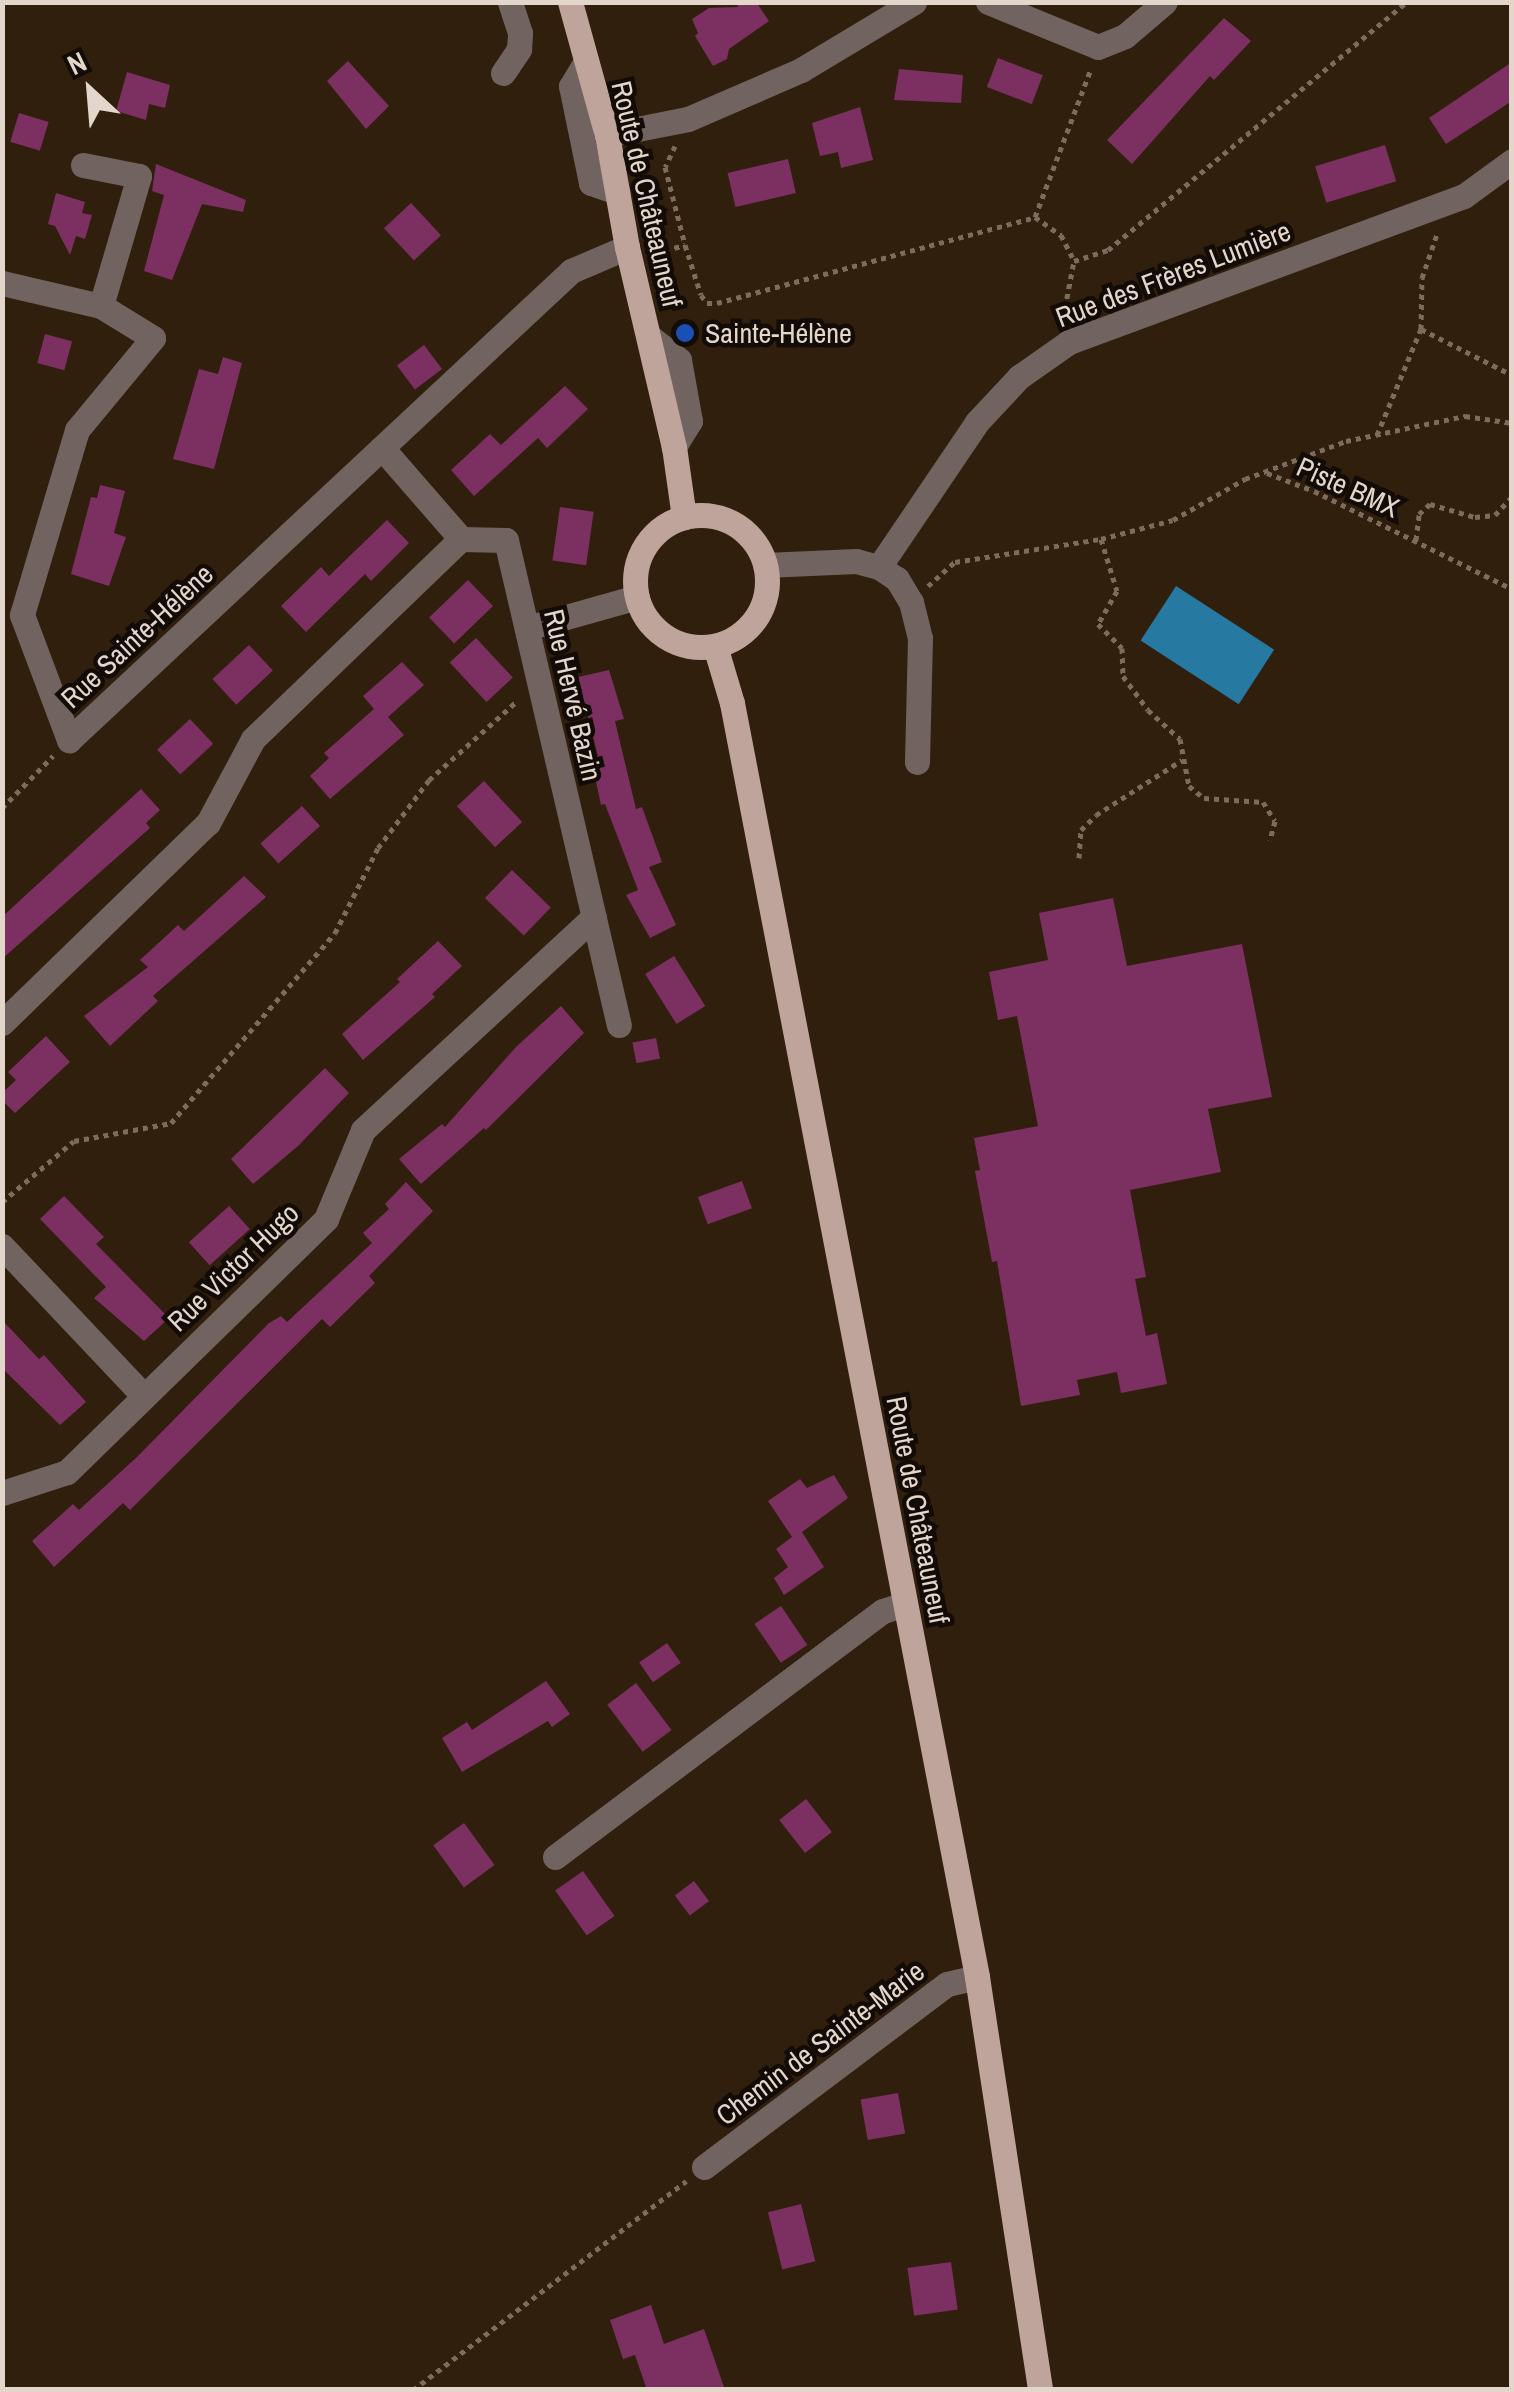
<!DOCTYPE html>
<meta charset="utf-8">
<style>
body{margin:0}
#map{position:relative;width:1514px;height:2392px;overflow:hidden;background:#311f0d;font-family:"Archivo Narrow",sans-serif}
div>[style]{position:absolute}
.water>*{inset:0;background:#2679a1;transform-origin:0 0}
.building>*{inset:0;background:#7c2f61;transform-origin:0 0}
.path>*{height:5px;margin-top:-2.5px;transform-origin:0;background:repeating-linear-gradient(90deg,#7b6c5d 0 5px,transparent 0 10px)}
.minor>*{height:25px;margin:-12.5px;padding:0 12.5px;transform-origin:12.5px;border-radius:12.5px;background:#716360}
.major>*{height:25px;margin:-12.5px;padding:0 12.5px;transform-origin:12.5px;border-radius:12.5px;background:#bfa49c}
.major>.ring{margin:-12.5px;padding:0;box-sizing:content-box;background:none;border:25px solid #bfa49c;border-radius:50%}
.dots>*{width:28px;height:28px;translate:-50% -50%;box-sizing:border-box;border:5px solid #130b05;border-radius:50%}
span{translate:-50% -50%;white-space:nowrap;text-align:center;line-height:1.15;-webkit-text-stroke:9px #130b05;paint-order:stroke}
.street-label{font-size:28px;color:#e3d7cc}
.poi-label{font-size:28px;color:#e3d7cc}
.left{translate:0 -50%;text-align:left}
.frame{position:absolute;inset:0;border:5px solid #e3d7cc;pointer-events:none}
.north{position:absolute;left:40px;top:40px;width:100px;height:100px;-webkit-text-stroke:8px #130b05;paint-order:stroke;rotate:334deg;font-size:28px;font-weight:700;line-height:40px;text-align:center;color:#e3d7cc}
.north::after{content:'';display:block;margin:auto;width:35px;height:45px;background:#e3d7cc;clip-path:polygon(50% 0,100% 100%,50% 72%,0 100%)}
</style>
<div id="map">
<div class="water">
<div style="left:1176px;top:586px;width:117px;height:65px;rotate:33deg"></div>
</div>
<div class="building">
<div style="clip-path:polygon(736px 2px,756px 2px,769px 21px,729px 49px,727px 59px,713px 66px,695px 36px,698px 33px,692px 19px,709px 8px,738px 7px)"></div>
<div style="clip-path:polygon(1224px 18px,1251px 41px,1214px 80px,1210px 76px,1132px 164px,1107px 140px)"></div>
<div style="left:998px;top:58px;width:48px;height:31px;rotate:21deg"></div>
<div style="clip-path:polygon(348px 61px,389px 106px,366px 129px,327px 81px)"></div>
<div style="clip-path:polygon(1512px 62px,1512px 101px,1446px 144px,1429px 118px)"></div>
<div style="clip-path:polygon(899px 69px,963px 75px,961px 103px,894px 100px)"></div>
<div style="clip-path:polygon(127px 72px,170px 85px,165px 108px,149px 104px,146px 120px,116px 111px)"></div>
<div style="clip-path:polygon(860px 107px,873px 160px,841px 168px,838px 152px,820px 156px,812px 123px)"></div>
<div style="left:19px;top:113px;width:31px;height:30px;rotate:17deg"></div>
<div style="left:1385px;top:145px;width:38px;height:73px;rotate:73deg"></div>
<div style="left:788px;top:159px;width:35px;height:62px;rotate:77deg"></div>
<div style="clip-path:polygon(156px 164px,246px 200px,243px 212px,202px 204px,172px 280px,144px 271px,164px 195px,152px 191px)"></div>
<div style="clip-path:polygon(56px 193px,85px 202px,82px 213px,92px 215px,85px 239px,76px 236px,70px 255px,55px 226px,48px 224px)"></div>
<div style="left:411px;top:203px;width:44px;height:37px;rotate:47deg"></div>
<div style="left:45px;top:334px;width:28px;height:30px;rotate:15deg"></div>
<div style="left:424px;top:345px;width:30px;height:34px;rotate:53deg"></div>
<div style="clip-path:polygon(223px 357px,242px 363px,214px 469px,173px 459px,199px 369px,218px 374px)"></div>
<div style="clip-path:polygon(565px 386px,588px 409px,547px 448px,538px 438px,474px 496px,451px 470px,490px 434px,501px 445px)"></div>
<div style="clip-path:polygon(100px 485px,125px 491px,114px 533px,126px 537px,109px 586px,71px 574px,91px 497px,97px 498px)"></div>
<div style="left:560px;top:507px;width:34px;height:54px;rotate:8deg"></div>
<div style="clip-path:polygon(387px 520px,409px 543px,371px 581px,365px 574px,306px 632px,281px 606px,321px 567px,329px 576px)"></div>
<div style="left:468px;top:580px;width:36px;height:54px;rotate:46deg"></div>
<div style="left:476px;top:638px;width:54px;height:36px;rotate:47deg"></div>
<div style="left:249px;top:645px;width:35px;height:50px;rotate:47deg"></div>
<div style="clip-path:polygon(402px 662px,424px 685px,388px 717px,404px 735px,330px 799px,310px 776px,329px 758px,324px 753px,374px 709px,363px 696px)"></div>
<div style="clip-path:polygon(609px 670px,624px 719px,615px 721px,636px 809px,642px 807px,662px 862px,649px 867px,676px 925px,650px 938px,626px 895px,638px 890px,605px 804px,601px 805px,591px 758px,598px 756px,578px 677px)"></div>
<div style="left:190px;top:719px;width:34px;height:45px;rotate:47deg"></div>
<div style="left:484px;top:781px;width:56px;height:37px;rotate:47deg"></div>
<div style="clip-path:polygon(141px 789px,160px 810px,146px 823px,150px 828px,2px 959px,2px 917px)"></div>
<div style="left:302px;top:806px;width:27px;height:56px;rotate:48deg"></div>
<div style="left:512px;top:870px;width:54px;height:39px;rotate:44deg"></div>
<div style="clip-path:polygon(244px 876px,266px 897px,153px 996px,158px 1001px,110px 1046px,84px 1016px,148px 967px,140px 960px,178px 925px,184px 931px)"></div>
<div style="clip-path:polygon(1113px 898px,1127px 966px,1242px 944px,1272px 1097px,1208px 1109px,1221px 1172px,1130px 1190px,1146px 1277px,1135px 1279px,1146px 1336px,1157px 1333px,1167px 1384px,1121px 1393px,1117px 1372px,1077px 1380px,1080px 1395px,1021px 1406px,997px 1261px,992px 1262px,975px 1171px,980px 1170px,974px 1138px,1038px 1126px,1017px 1016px,998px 1020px,989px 972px,1048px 960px,1039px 913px)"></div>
<div style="clip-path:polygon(438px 941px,462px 966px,432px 994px,435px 997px,363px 1060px,342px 1034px,400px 982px,397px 979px)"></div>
<div style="left:674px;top:956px;width:59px;height:34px;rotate:58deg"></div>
<div style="clip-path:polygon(561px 1006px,584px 1033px,486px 1130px,484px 1128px,421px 1184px,399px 1159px,442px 1124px,445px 1127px,516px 1047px)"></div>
<div style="clip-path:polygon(46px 1036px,70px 1062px,15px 1113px,2px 1100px,2px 1093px,16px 1080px,8px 1072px)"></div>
<div style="left:656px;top:1038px;width:21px;height:24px;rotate:79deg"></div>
<div style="clip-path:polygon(325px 1068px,349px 1093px,298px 1146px,253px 1184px,231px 1159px)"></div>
<div style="left:742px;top:1181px;width:29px;height:47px;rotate:70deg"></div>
<div style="clip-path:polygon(406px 1182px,433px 1211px,369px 1276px,375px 1283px,330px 1327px,322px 1319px,130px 1510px,123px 1503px,54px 1567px,32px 1541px,73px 1504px,79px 1510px,137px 1457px,269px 1323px,281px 1316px,287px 1322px,372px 1243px,363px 1233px,389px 1209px,385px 1204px)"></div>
<div style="clip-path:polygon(64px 1196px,104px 1237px,96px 1244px,169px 1318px,144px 1341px,94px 1298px,106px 1287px,40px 1219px)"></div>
<div style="left:229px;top:1206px;width:31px;height:54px;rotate:48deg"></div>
<div style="clip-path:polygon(2px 1320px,39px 1359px,44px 1355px,86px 1402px,60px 1425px,2px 1368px)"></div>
<div style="clip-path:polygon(834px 1475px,848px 1498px,802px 1532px,824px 1567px,784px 1595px,774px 1578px,788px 1567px,776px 1549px,792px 1537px,768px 1501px,800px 1479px,807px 1488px)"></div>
<div style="left:781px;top:1606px;width:47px;height:32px;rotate:56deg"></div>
<div style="left:667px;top:1643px;width:24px;height:34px;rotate:55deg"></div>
<div style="clip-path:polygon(546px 1681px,570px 1714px,552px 1727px,548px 1721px,462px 1772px,442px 1738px,467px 1722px,472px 1730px)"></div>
<div style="left:636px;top:1683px;width:59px;height:36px;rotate:53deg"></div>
<div style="left:806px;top:1799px;width:42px;height:34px;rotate:52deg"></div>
<div style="left:464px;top:1823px;width:52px;height:38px;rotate:54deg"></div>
<div style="left:583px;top:1871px;width:55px;height:34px;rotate:55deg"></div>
<div style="left:694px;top:1881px;width:25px;height:24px;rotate:53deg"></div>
<div style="left:898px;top:2093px;width:41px;height:38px;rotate:80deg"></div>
<div style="left:801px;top:2204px;width:59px;height:34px;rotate:76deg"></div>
<div style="left:951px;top:2262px;width:48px;height:44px;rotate:82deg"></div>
<div style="clip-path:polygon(651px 2305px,664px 2344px,704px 2329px,725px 2390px,647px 2390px,635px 2355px,623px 2359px,610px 2320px)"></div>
</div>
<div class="path">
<div style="left:675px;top:146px;width:23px;rotate:115deg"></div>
<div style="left:665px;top:167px;width:81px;rotate:75.6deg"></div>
<div style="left:685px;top:245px;width:52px;rotate:72.3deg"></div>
<div style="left:701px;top:295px;width:10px;rotate:53deg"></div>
<div style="left:707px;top:303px;width:10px"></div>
<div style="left:717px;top:303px;width:329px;rotate:-15.1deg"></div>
<div style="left:1035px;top:217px;width:158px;rotate:-69.3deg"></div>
<div style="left:1035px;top:217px;width:32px;rotate:35deg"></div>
<div style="left:1061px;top:235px;width:29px;rotate:63deg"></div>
<div style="left:655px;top:253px;width:31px;rotate:-15deg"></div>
<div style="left:1063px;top:318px;width:58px;rotate:-79.1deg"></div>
<div style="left:1074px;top:261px;width:36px;rotate:-18deg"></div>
<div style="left:1108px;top:250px;width:388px;rotate:-39.7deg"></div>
<div style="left:1421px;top:329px;width:102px;rotate:26.8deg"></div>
<div style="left:1377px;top:435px;width:115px;rotate:-67.5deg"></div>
<div style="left:1421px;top:329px;width:51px;rotate:-88.9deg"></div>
<div style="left:1422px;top:278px;width:46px;rotate:-71.2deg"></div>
<div style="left:1267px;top:473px;width:50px;rotate:21deg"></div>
<div style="left:1314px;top:491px;width:221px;rotate:26.3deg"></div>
<div style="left:1101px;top:539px;width:54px;rotate:72.9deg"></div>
<div style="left:1117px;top:591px;width:38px;rotate:120deg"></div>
<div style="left:1098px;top:624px;width:34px;rotate:45deg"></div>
<div style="left:1122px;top:648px;width:28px;rotate:88deg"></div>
<div style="left:1123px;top:676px;width:42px;rotate:53.7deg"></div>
<div style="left:1148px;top:710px;width:43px;rotate:42.2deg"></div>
<div style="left:1180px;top:739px;width:48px;rotate:79.2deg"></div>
<div style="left:1189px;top:786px;width:19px;rotate:39deg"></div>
<div style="left:1204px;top:798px;width:59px;rotate:3.9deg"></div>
<div style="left:1263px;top:802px;width:22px;rotate:58deg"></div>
<div style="left:1275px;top:821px;width:20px;rotate:105deg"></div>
<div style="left:1416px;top:540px;width:26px;rotate:-83deg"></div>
<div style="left:1419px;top:514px;width:15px;rotate:-42deg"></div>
<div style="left:1430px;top:504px;width:47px;rotate:16.1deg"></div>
<div style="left:1475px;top:517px;width:20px;rotate:-6deg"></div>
<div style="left:1495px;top:515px;width:25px;rotate:-47deg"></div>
<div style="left:928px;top:586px;width:36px;rotate:-42deg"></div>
<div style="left:955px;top:562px;width:148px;rotate:-9deg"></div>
<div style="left:1101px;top:539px;width:74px;rotate:-14.8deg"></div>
<div style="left:1173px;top:520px;width:83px;rotate:-29.7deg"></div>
<div style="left:1245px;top:479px;width:108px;rotate:-20.6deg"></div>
<div style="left:1346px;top:441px;width:122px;rotate:-11.9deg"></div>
<div style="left:1465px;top:416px;width:48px;rotate:8.5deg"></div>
<div style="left:2px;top:808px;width:73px;rotate:-45.6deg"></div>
<div style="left:1079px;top:858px;width:28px;rotate:-86deg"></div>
<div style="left:1081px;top:830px;width:21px;rotate:-45deg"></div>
<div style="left:1096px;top:815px;width:102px;rotate:-32.6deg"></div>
<div style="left:2px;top:1202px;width:94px;rotate:-40.3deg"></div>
<div style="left:74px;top:1141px;width:99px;rotate:-10.5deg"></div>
<div style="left:171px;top:1123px;width:251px;rotate:-49.2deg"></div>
<div style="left:335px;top:933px;width:95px;rotate:-63.2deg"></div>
<div style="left:378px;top:848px;width:85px;rotate:-53.1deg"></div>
<div style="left:429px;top:780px;width:118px;rotate:-41.9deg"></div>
<div style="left:413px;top:2390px;width:344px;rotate:-37.4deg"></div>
</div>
<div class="minor">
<div style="left:988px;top:2px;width:119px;rotate:22.2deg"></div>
<div style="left:1098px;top:47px;width:29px;rotate:-22deg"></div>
<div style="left:1125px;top:36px;width:52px;rotate:-40.4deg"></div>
<div style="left:585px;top:63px;width:27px;rotate:121deg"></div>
<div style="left:571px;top:86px;width:99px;rotate:78.3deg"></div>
<div style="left:591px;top:183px;width:28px;rotate:19deg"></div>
<div style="left:503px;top:73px;width:29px;rotate:-56deg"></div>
<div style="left:519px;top:49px;width:16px;rotate:-86deg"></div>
<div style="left:520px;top:33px;width:33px;rotate:-108deg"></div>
<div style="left:607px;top:135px;width:83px;rotate:-11.2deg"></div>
<div style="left:688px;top:119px;width:123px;rotate:-23.4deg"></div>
<div style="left:801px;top:70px;width:132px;rotate:-31deg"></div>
<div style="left:83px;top:165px;width:57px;rotate:11.1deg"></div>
<div style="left:139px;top:176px;width:135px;rotate:106.3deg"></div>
<div style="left:2px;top:283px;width:102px;rotate:13.1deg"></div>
<div style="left:101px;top:306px;width:61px;rotate:31.6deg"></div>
<div style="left:153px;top:338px;width:119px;rotate:129.6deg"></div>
<div style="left:77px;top:430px;width:193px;rotate:106.6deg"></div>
<div style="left:22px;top:615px;width:134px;rotate:69.4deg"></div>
<div style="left:69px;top:740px;width:687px;rotate:-43.05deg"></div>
<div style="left:571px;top:271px;width:61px;rotate:-23.2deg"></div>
<div style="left:650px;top:337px;width:37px;rotate:38deg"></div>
<div style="left:679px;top:360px;width:62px;rotate:79.8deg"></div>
<div style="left:690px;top:421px;width:31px;rotate:122deg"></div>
<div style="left:382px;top:448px;width:121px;rotate:49deg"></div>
<div style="left:461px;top:539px;width:45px;rotate:1.3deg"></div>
<div style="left:506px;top:540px;width:498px;rotate:76.9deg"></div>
<div style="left:765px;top:565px;width:91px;rotate:-2.5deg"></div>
<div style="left:856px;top:561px;width:24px;rotate:15deg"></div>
<div style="left:879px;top:567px;width:22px;rotate:34deg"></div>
<div style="left:897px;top:579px;width:27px;rotate:59deg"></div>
<div style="left:911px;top:602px;width:37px;rotate:76deg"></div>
<div style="left:920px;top:638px;width:124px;rotate:91.4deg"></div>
<div style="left:879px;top:567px;width:175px;rotate:-55.9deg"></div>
<div style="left:977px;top:422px;width:62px;rotate:-47deg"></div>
<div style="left:1019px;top:377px;width:61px;rotate:-35deg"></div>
<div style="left:1069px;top:342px;width:421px;rotate:-20.3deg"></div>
<div style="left:1464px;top:196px;width:59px;rotate:-36.1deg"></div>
<div style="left:527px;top:628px;width:114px;rotate:-15.7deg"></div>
<div style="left:2px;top:1023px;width:287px;rotate:-44.2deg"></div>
<div style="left:208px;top:823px;width:95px;rotate:-61.8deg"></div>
<div style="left:253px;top:739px;width:289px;rotate:-43.9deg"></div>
<div style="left:2px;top:1246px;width:207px;rotate:46.6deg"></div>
<div style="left:2px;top:1493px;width:68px;rotate:-17.9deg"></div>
<div style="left:67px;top:1472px;width:362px;rotate:-44.3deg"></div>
<div style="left:326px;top:1219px;width:96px;rotate:-67.4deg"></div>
<div style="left:363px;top:1130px;width:314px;rotate:-42.7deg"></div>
<div style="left:555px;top:1857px;width:410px;rotate:-36.9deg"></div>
<div style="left:883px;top:1611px;width:23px;rotate:-18deg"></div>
<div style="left:704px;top:2167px;width:304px;rotate:-37deg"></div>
<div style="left:947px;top:1984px;width:31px;rotate:-13deg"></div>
</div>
<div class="major">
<div style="left:570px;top:2px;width:138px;rotate:74.5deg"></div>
<div style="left:607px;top:135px;width:114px;rotate:79.9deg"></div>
<div style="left:627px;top:247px;width:205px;rotate:76.8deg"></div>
<div style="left:674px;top:447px;width:71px;rotate:81.9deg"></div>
<div class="ring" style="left:635px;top:515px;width:107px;height:107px"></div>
<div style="left:715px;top:646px;width:59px;rotate:73.4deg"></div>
<div style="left:732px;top:703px;width:1297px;rotate:79.11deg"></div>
<div style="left:977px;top:1977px;width:418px;rotate:81.3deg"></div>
</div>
<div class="dots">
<div style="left:685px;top:333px;background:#1a4fb4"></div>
</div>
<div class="street-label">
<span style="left:647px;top:194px;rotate:77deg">Route de Châteauneuf</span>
<span style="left:1173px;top:274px;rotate:-21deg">Rue des Frères Lumière</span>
<span style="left:1348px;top:487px;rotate:24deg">Piste BMX</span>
<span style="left:137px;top:636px;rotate:-43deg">Rue Sainte-Hélène</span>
<span style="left:573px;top:695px;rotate:77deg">Rue Hervé Bazin</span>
<span style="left:233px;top:1267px;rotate:-44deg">Rue Victor Hugo</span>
<span style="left:918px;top:1510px;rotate:79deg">Route de Châteauneuf</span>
<span style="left:820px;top:2043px;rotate:-37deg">Chemin de Sainte-Marie</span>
</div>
<div class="poi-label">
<span class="left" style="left:705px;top:333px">Sainte-Hélène</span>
</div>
<div class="frame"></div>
<div class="north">N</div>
</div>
